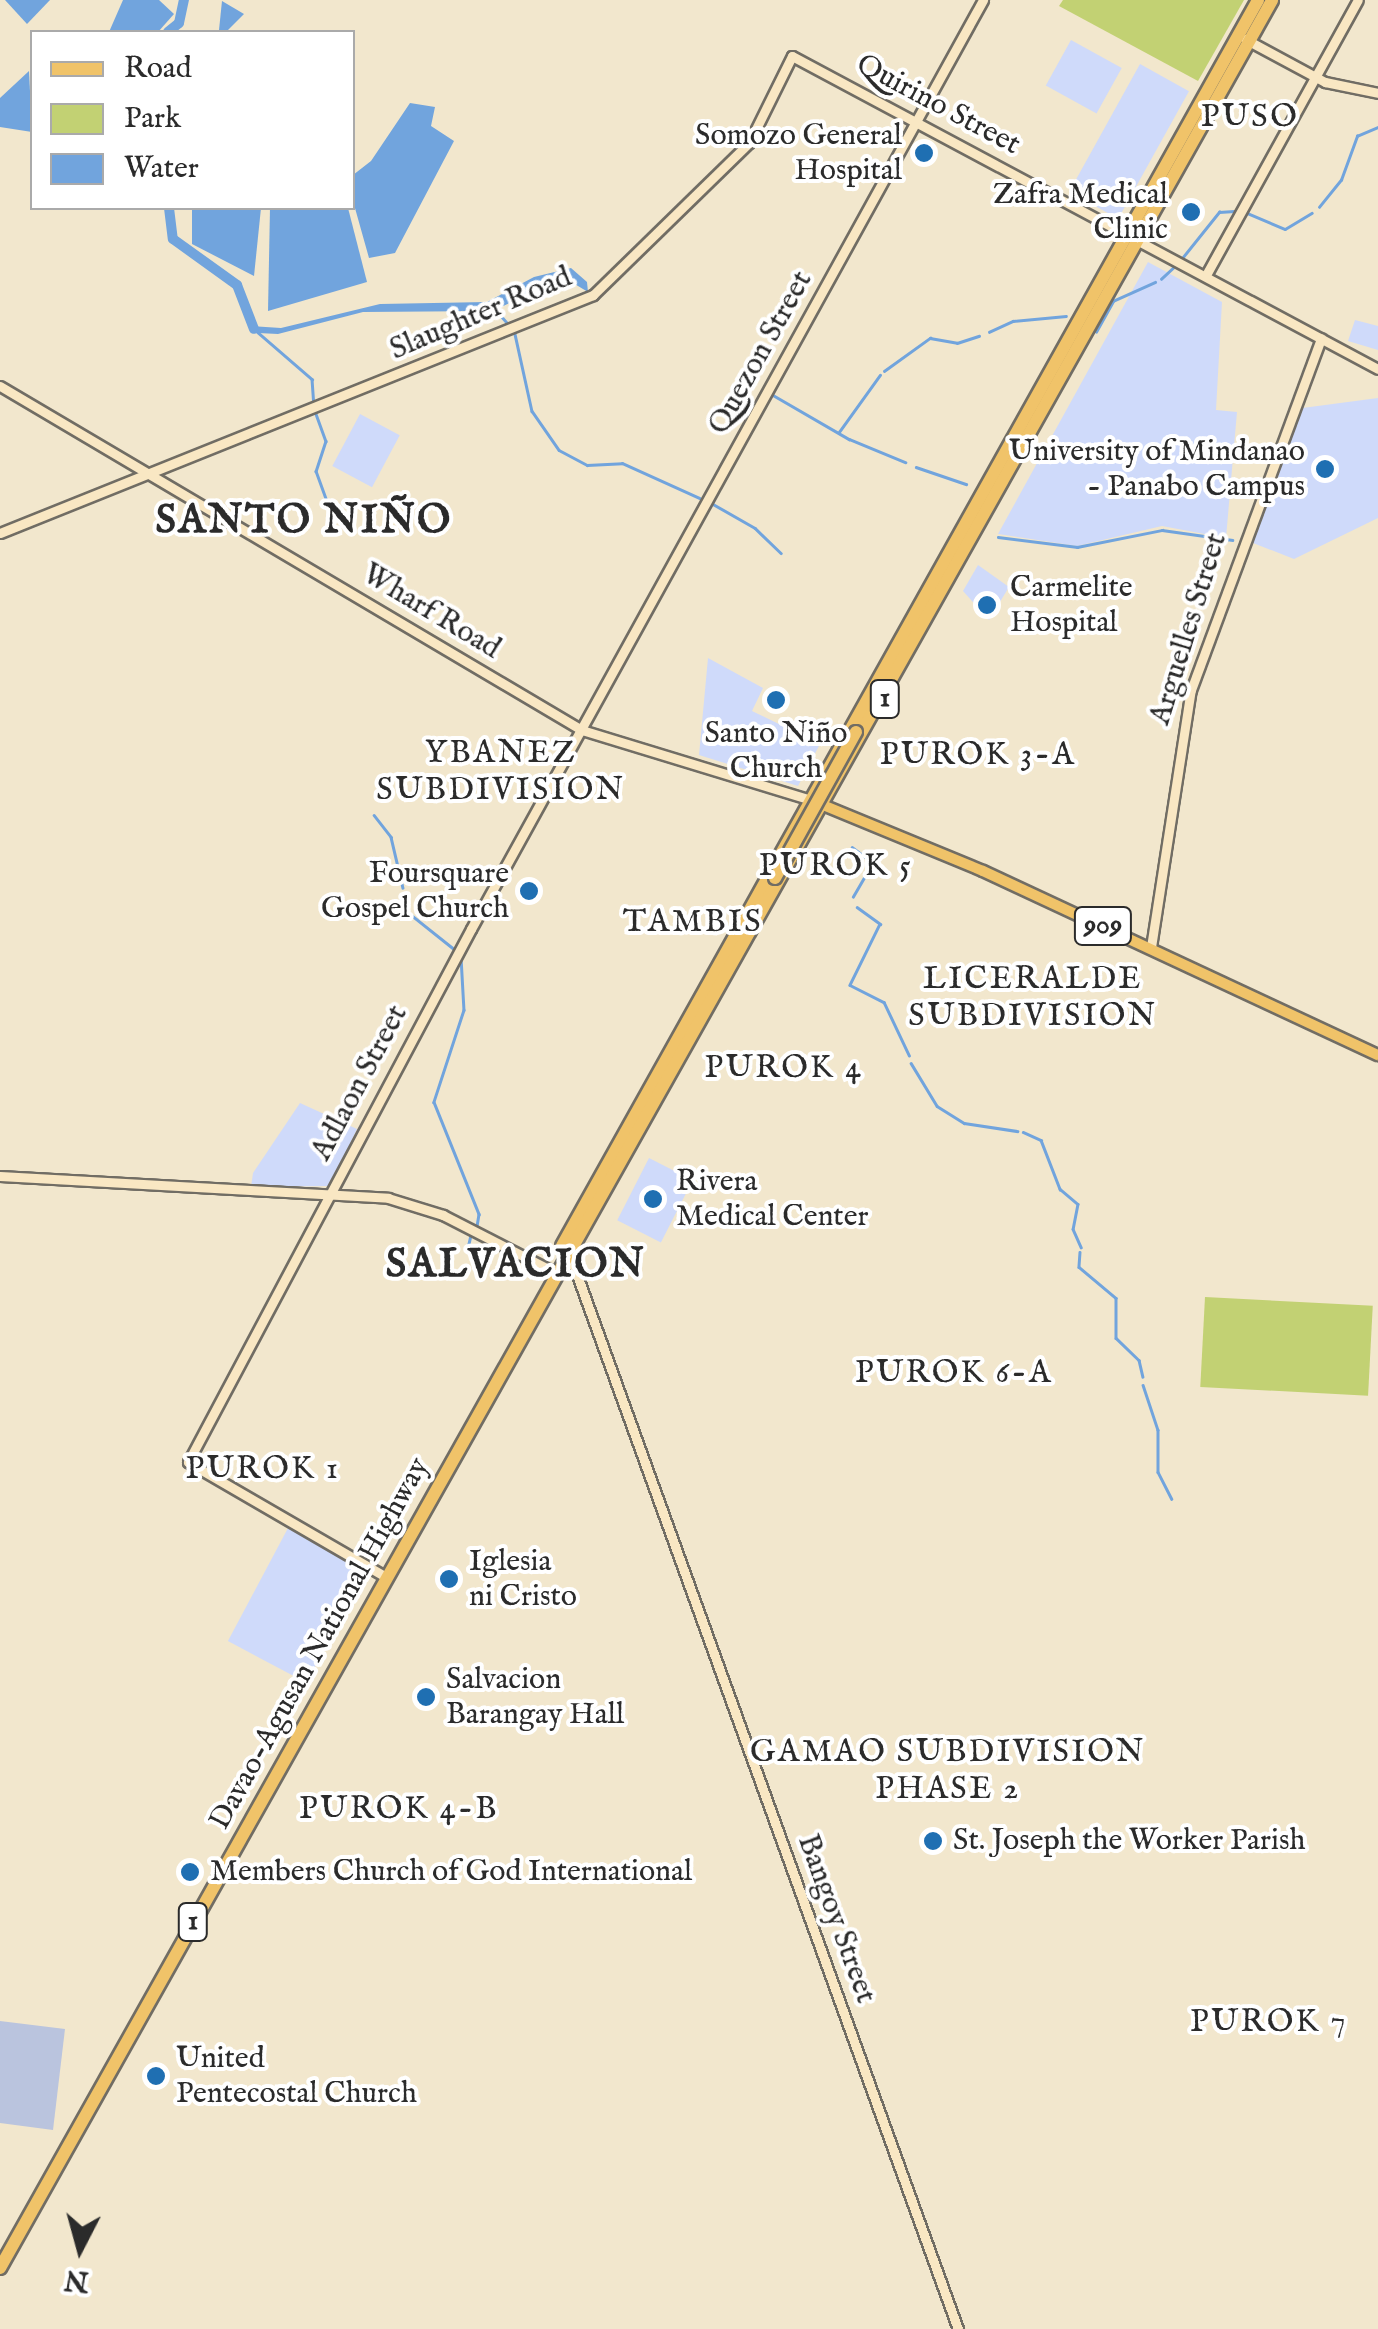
<!DOCTYPE html>
<meta charset="utf-8">
<style>
body{margin:0}
#map{position:relative;width:1378px;height:2329px;overflow:hidden;background:#f2e7cd;font-family:"IM FELL English",serif}
div>[style]{position:absolute}
.built>*{inset:0;background:#cfdafa;transform-origin:0 0}
.industrial>*{inset:0;background:#bac4de}
.green>*{inset:0;background:#c2d173;transform-origin:0 0}
.water>*{inset:0;background:#71a4dd}
.stream>*{height:2.5px;margin:-1.25px;padding:0 1.25px;transform-origin:1.25px;border-radius:1.25px;background:#71a4dd}
.river>*{height:10px;margin:-5px;padding:0 5px;transform-origin:5px;border-radius:5px;background:#71a4dd}
.roads{filter:drop-shadow(2px 0 #716d64) drop-shadow(-2px 0 #716d64) drop-shadow(0 2px #716d64) drop-shadow(0 -2px #716d64)}
.secondary>*{height:9px;margin:-4.5px;padding:0 4.5px;transform-origin:4.5px;border-radius:4.5px;background:#f9e7c3}
.primary>*{height:10px;margin:-5px;padding:0 5px;transform-origin:5px;border-radius:5px;background:#f0c369}
.highway>*{height:12px;margin:-6px;padding:0 6px;transform-origin:6px;border-radius:6px;background:#f0c369}
.bridges{filter:drop-shadow(2px 0 #716d64) drop-shadow(-2px 0 #716d64) drop-shadow(0 2px #716d64) drop-shadow(0 -2px #716d64)}
.highway-bridge>*{height:12px;margin:-6px;padding:0 6px;transform-origin:6px;border-radius:6px;background:#f0c369}
.dots>*{width:28px;height:28px;translate:-50% -50%;box-sizing:border-box;border:5px solid #fff;border-radius:50%}
span{translate:-50% -50%;white-space:nowrap;text-align:center;line-height:1.15;-webkit-text-stroke:8px #fff;paint-order:stroke}
.shield-label span{padding:2px 8px;background:#fff;border:2px solid;border-radius:8px;-webkit-text-stroke-width:0}
.shield-label{font-size:28px;color:#2b2b2b;font-weight:700}
.street-label{font-size:30px;color:#2b2b2b}
.poi-label{font-size:30px;color:#2b2b2b}
.right{translate:-100% -50%;text-align:right}
.left{translate:0 -50%;text-align:left}
.neighbourhood-label{font-size:32px;color:#2b2b2b;letter-spacing:2.5px}
.district-label{font-size:40px;color:#2b2b2b;font-weight:700;letter-spacing:2.5px}
.legend{position:absolute;left:30px;top:30px;width:325px;height:180px;box-sizing:border-box;background:#fff;border:2px solid #aaa;margin:0;padding:12px 18px;list-style:none;font-size:30px;color:#2b2b2b}
.legend li{display:flex;align-items:center;gap:20px;height:50px}
.legend b{width:50px;border:2px solid #aaa}
.north{position:absolute;left:30px;top:2199px;width:100px;height:100px;-webkit-text-stroke:8px #fff;paint-order:stroke;rotate:186deg;font-size:28px;font-weight:700;line-height:40px;text-align:center;color:#2b2b2b}
.north::after{content:'';display:block;margin:auto;width:35px;height:45px;background:#2b2b2b;clip-path:polygon(50% 0,100% 100%,50% 72%,0 100%)}
</style>
<div id="map">
<div class="built">
<div style="left:1071px;top:40px;width:58px;height:52px;rotate:29deg"></div>
<div style="left:1140px;top:64px;width:56px;height:146px;rotate:29deg"></div>
<div style="clip-path:polygon(1148px 262px,1222px 302px,1216px 410px,1237px 412px,1226px 538px,1162px 526px,1077px 546px,998px 534px)"></div>
<div style="clip-path:polygon(1355px 320px,1378px 326px,1378px 350px,1348px 341px)"></div>
<div style="clip-path:polygon(1378px 398px,1378px 518px,1294px 559px,1248px 541px,1295px 409px)"></div>
<div style="left:360px;top:414px;width:45px;height:59px;rotate:28deg"></div>
<div style="clip-path:polygon(978px 565px,1009px 587px,989px 620px,963px 591px)"></div>
<div style="clip-path:polygon(708px 658px,763px 688px,752px 711px,820px 744px,798px 786px,699px 755px)"></div>
<div style="clip-path:polygon(300px 1103px,357px 1129px,330px 1186px,251px 1187px,253px 1173px)"></div>
<div style="left:649px;top:1158px;width:49px;height:70px;rotate:27deg"></div>
<div style="left:288px;top:1528px;width:89px;height:128px;rotate:28deg"></div>
</div>
<div class="industrial">
<div style="clip-path:polygon(0 2021px,65px 2029px,53px 2130px,0 2123px)"></div>
</div>
<div class="green">
<div style="clip-path:polygon(1063px 0,1244px 0,1198px 81px,1059px 6px)"></div>
<div style="left:1205px;top:1297px;width:168px;height:90px;rotate:3deg"></div>
</div>
<div class="water">
<div style="clip-path:polygon(5px 0,50px 0,27px 24px)"></div>
<div style="clip-path:polygon(123px 0,159px 0,174px 14px,158px 32px,109px 32px)"></div>
<div style="clip-path:polygon(222px 1px,244px 14px,226px 32px,219px 30px)"></div>
<div style="clip-path:polygon(29px 71px,32px 132px,0 127px,0 98px)"></div>
<div style="clip-path:polygon(410px 103px,435px 107px,431px 126px,454px 141px,395px 253px,369px 258px,353px 201px,353px 175px,371px 161px)"></div>
<div style="clip-path:polygon(192px 208px,261px 208px,254px 276px,192px 244px)"></div>
<div style="clip-path:polygon(270px 208px,348px 208px,367px 282px,268px 311px)"></div>
<div style="clip-path:polygon(571px 268px,587px 282px,588px 292px,563px 277px,493px 311px,363px 312px,278px 334px,258px 333px,252px 326px,281px 328px,380px 304px,487px 302px,534px 277px)"></div>
</div>
<div class="stream">
<div style="left:1319px;top:207px;width:35px;rotate:-51deg"></div>
<div style="left:1341px;top:180px;width:47px;rotate:-70deg"></div>
<div style="left:1357px;top:136px;width:23px;rotate:-23deg"></div>
<div style="left:1247px;top:213px;width:41px;rotate:22.8deg"></div>
<div style="left:1285px;top:229px;width:31px;rotate:-31deg"></div>
<div style="left:1183px;top:257px;width:58px;rotate:-51.3deg"></div>
<div style="left:1219px;top:212px;width:15px;rotate:-4deg"></div>
<div style="left:1161px;top:279px;width:21px;rotate:-43deg"></div>
<div style="left:496px;top:310px;width:21px;rotate:49deg"></div>
<div style="left:254px;top:329px;width:77px;rotate:40.8deg"></div>
<div style="left:312px;top:379px;width:26px;rotate:86deg"></div>
<div style="left:989px;top:332px;width:26px;rotate:-25deg"></div>
<div style="left:1013px;top:321px;width:53px;rotate:-5.4deg"></div>
<div style="left:1096px;top:332px;width:35px;rotate:-61deg"></div>
<div style="left:1113px;top:301px;width:46px;rotate:-24.3deg"></div>
<div style="left:515px;top:334px;width:79px;rotate:77.6deg"></div>
<div style="left:532px;top:411px;width:47px;rotate:55.3deg"></div>
<div style="left:559px;top:450px;width:32px;rotate:28deg"></div>
<div style="left:587px;top:465px;width:35px;rotate:-3deg"></div>
<div style="left:622px;top:463px;width:85px;rotate:24.2deg"></div>
<div style="left:884px;top:371px;width:57px;rotate:-35.7deg"></div>
<div style="left:930px;top:338px;width:27px;rotate:10deg"></div>
<div style="left:957px;top:343px;width:23px;rotate:-18deg"></div>
<div style="left:773px;top:395px;width:88px;rotate:30.1deg"></div>
<div style="left:849px;top:439px;width:61px;rotate:22.3deg"></div>
<div style="left:316px;top:414px;width:29px;rotate:70deg"></div>
<div style="left:326px;top:441px;width:32px;rotate:108deg"></div>
<div style="left:316px;top:471px;width:35px;rotate:70deg"></div>
<div style="left:839px;top:432px;width:70px;rotate:-54.3deg"></div>
<div style="left:916px;top:467px;width:53px;rotate:18.8deg"></div>
<div style="left:713px;top:504px;width:48px;rotate:29.7deg"></div>
<div style="left:755px;top:528px;width:36px;rotate:44deg"></div>
<div style="left:998px;top:537px;width:80px;rotate:7.2deg"></div>
<div style="left:1077px;top:547px;width:87px;rotate:-11.3deg"></div>
<div style="left:1162px;top:530px;width:71px;rotate:8.1deg"></div>
<div style="left:374px;top:815px;width:28px;rotate:52deg"></div>
<div style="left:391px;top:837px;width:52px;rotate:76.8deg"></div>
<div style="left:852px;top:847px;width:26px;rotate:37deg"></div>
<div style="left:873px;top:863px;width:39px;rotate:120deg"></div>
<div style="left:401px;top:900px;width:11px;rotate:68deg"></div>
<div style="left:405px;top:910px;width:63px;rotate:38.5deg"></div>
<div style="left:857px;top:907px;width:29px;rotate:36deg"></div>
<div style="left:880px;top:924px;width:68px;rotate:116.2deg"></div>
<div style="left:850px;top:985px;width:38px;rotate:27deg"></div>
<div style="left:884px;top:1002px;width:59px;rotate:64.7deg"></div>
<div style="left:461px;top:957px;width:53px;rotate:86.8deg"></div>
<div style="left:464px;top:1010px;width:97px;rotate:108.1deg"></div>
<div style="left:434px;top:1102px;width:121px;rotate:68.1deg"></div>
<div style="left:479px;top:1214px;width:12px;rotate:99deg"></div>
<div style="left:911px;top:1063px;width:50px;rotate:58.8deg"></div>
<div style="left:937px;top:1106px;width:32px;rotate:32deg"></div>
<div style="left:964px;top:1123px;width:54px;rotate:8.6deg"></div>
<div style="left:1023px;top:1132px;width:20px;rotate:24deg"></div>
<div style="left:1041px;top:1140px;width:53px;rotate:68.8deg"></div>
<div style="left:1060px;top:1189px;width:23px;rotate:40deg"></div>
<div style="left:1078px;top:1204px;width:25px;rotate:101deg"></div>
<div style="left:1073px;top:1229px;width:20px;rotate:66deg"></div>
<div style="left:468px;top:1246px;width:13px;rotate:-77deg"></div>
<div style="left:1080px;top:1252px;width:15px;rotate:94deg"></div>
<div style="left:1079px;top:1267px;width:48px;rotate:40deg"></div>
<div style="left:1116px;top:1298px;width:40px;rotate:90deg"></div>
<div style="left:1116px;top:1338px;width:32px;rotate:44deg"></div>
<div style="left:1139px;top:1360px;width:17px;rotate:77deg"></div>
<div style="left:1143px;top:1385px;width:47px;rotate:71.6deg"></div>
<div style="left:1158px;top:1430px;width:42px;rotate:90deg"></div>
<div style="left:1158px;top:1472px;width:30px;rotate:63deg"></div>
</div>
<div class="river">
<div style="left:168px;top:32px;width:14px;rotate:-39deg"></div>
<div style="left:179px;top:23px;width:24px;rotate:-78deg"></div>
<div style="left:169px;top:208px;width:31px;rotate:83deg"></div>
<div style="left:173px;top:239px;width:79px;rotate:35.7deg"></div>
<div style="left:237px;top:285px;width:47px;rotate:68.9deg"></div>
</div>
<div class="roads">
<div class="secondary">
<div style="left:1245px;top:39px;width:91px;rotate:28.3deg"></div>
<div style="left:1325px;top:82px;width:54px;rotate:11.7deg"></div>
<div style="left:1206px;top:275px;width:314px;rotate:-61.1deg"></div>
<div style="left:0;top:386px;width:676px;rotate:30.59deg"></div>
<div style="left:582px;top:730px;width:236px;rotate:17deg"></div>
<div style="left:0;top:533px;width:639px;rotate:-21.87deg"></div>
<div style="left:593px;top:295px;width:218px;rotate:-44.3deg"></div>
<div style="left:749px;top:143px;width:97px;rotate:-63.7deg"></div>
<div style="left:792px;top:56px;width:664px;rotate:28.11deg"></div>
<div style="left:1151px;top:947px;width:260px;rotate:-81.2deg"></div>
<div style="left:1191px;top:690px;width:375px;rotate:-69.7deg"></div>
<div style="left:0;top:1176px;width:389px;rotate:3.2deg"></div>
<div style="left:388px;top:1198px;width:58px;rotate:17.2deg"></div>
<div style="left:443px;top:1215px;width:127px;rotate:27.2deg"></div>
<div style="left:568px;top:1250px;width:1147px;rotate:70.13deg"></div>
<div style="left:386px;top:1577px;width:229px;rotate:-149.9deg"></div>
<div style="left:188px;top:1462px;width:603px;rotate:-62.03deg"></div>
<div style="left:471px;top:929px;width:1061px;rotate:-61.14deg"></div>
</div>
<div class="primary">
<div style="left:818px;top:803px;width:178px;rotate:22.4deg"></div>
<div style="left:983px;top:871px;width:436px;rotate:25deg"></div>
</div>
<div class="highway">
<div style="left:856px;top:732px;width:148px;rotate:-59.1deg"></div>
<div style="left:695px;top:1026px;width:168px;rotate:-61.6deg"></div>
<div style="left:562px;top:1246px;width:1427px;rotate:-60.81deg"></div>
<div style="left:0;top:2268px;width:2600px;rotate:-60.71deg"></div>
</div>
</div>
<div class="bridges">
<div class="highway-bridge">
<div style="left:775px;top:878px;width:167px;rotate:-61deg"></div>
</div>
</div>
<div class="dots">
<div style="left:924px;top:153px;background:#1f6fb2"></div>
<div style="left:1191px;top:212px;background:#1f6fb2"></div>
<div style="left:1325px;top:469px;background:#1f6fb2"></div>
<div style="left:987px;top:605px;background:#1f6fb2"></div>
<div style="left:776px;top:700px;background:#1f6fb2"></div>
<div style="left:529px;top:891px;background:#1f6fb2"></div>
<div style="left:653px;top:1199px;background:#1f6fb2"></div>
<div style="left:449px;top:1579px;background:#1f6fb2"></div>
<div style="left:426px;top:1697px;background:#1f6fb2"></div>
<div style="left:933px;top:1841px;background:#1f6fb2"></div>
<div style="left:190px;top:1872px;background:#1f6fb2"></div>
<div style="left:156px;top:2076px;background:#1f6fb2"></div>
</div>
<div class="shield-label">
<span style="left:885px;top:699px">1</span>
<span style="left:1103px;top:926px">909</span>
<span style="left:193px;top:1922px">1</span>
</div>
<div class="street-label">
<span style="left:938px;top:105px;rotate:28deg">Quirino Street</span>
<span style="left:481px;top:314px;rotate:-23deg">Slaughter Road</span>
<span style="left:761px;top:353px;rotate:-61deg">Quezon Street</span>
<span style="left:431px;top:612px;rotate:31deg">Wharf Road</span>
<span style="left:1189px;top:629px;rotate:-73deg">Arguelles Street</span>
<span style="left:360px;top:1083px;rotate:-62deg">Adlaon Street</span>
<span style="left:320px;top:1644px;rotate:-61deg">Davao-Agusan National Highway</span>
<span style="left:836px;top:1919px;rotate:70deg">Bangoy Street</span>
</div>
<div class="poi-label">
<span class="right" style="left:902px;top:153px">Somozo General<br>Hospital</span>
<span class="right" style="left:1168px;top:212px">Zafra Medical<br>Clinic</span>
<span class="right" style="left:1305px;top:469px">University of Mindanao<br>- Panabo Campus</span>
<span class="left" style="left:1010px;top:605px">Carmelite<br>Hospital</span>
<span style="left:776px;top:751px">Santo Niño<br>Church</span>
<span class="right" style="left:509px;top:891px">Foursquare<br>Gospel Church</span>
<span class="left" style="left:676px;top:1199px">Rivera<br>Medical Center</span>
<span class="left" style="left:469px;top:1579px">Iglesia<br>ni Cristo</span>
<span class="left" style="left:446px;top:1697px">Salvacion<br>Barangay Hall</span>
<span class="left" style="left:953px;top:1841px">St. Joseph the Worker Parish</span>
<span class="left" style="left:210px;top:1872px">Members Church of God International</span>
<span class="left" style="left:176px;top:2076px">United<br>Pentecostal Church</span>
</div>
<div class="neighbourhood-label">
<span style="left:1250px;top:118px">PUSO</span>
<span style="left:501px;top:773px">YBANEZ<br>SUBDIVISION</span>
<span style="left:978px;top:756px">PUROK 3-A</span>
<span style="left:836px;top:867px">PUROK 5</span>
<span style="left:693px;top:923px">TAMBIS</span>
<span style="left:1033px;top:999px">LICERALDE<br>SUBDIVISION</span>
<span style="left:784px;top:1069px">PUROK 4</span>
<span style="left:954px;top:1374px">PUROK 6-A</span>
<span style="left:263px;top:1470px">PUROK 1</span>
<span style="left:948px;top:1772px">GAMAO SUBDIVISION<br>PHASE 2</span>
<span style="left:399px;top:1810px">PUROK 4-B</span>
<span style="left:1269px;top:2023px">PUROK 7</span>
</div>
<div class="district-label">
<span style="left:304px;top:522px">SANTO NIÑO</span>
<span style="left:516px;top:1266px">SALVACION</span>
</div>
<ul class="legend">
<li><b style="height:12px;background:#f0c369"></b>Road</li>
<li><b style="height:28px;background:#c2d173"></b>Park</li>
<li><b style="height:28px;background:#71a4dd"></b>Water</li>
</ul>
<div class="north">N</div>
</div>
